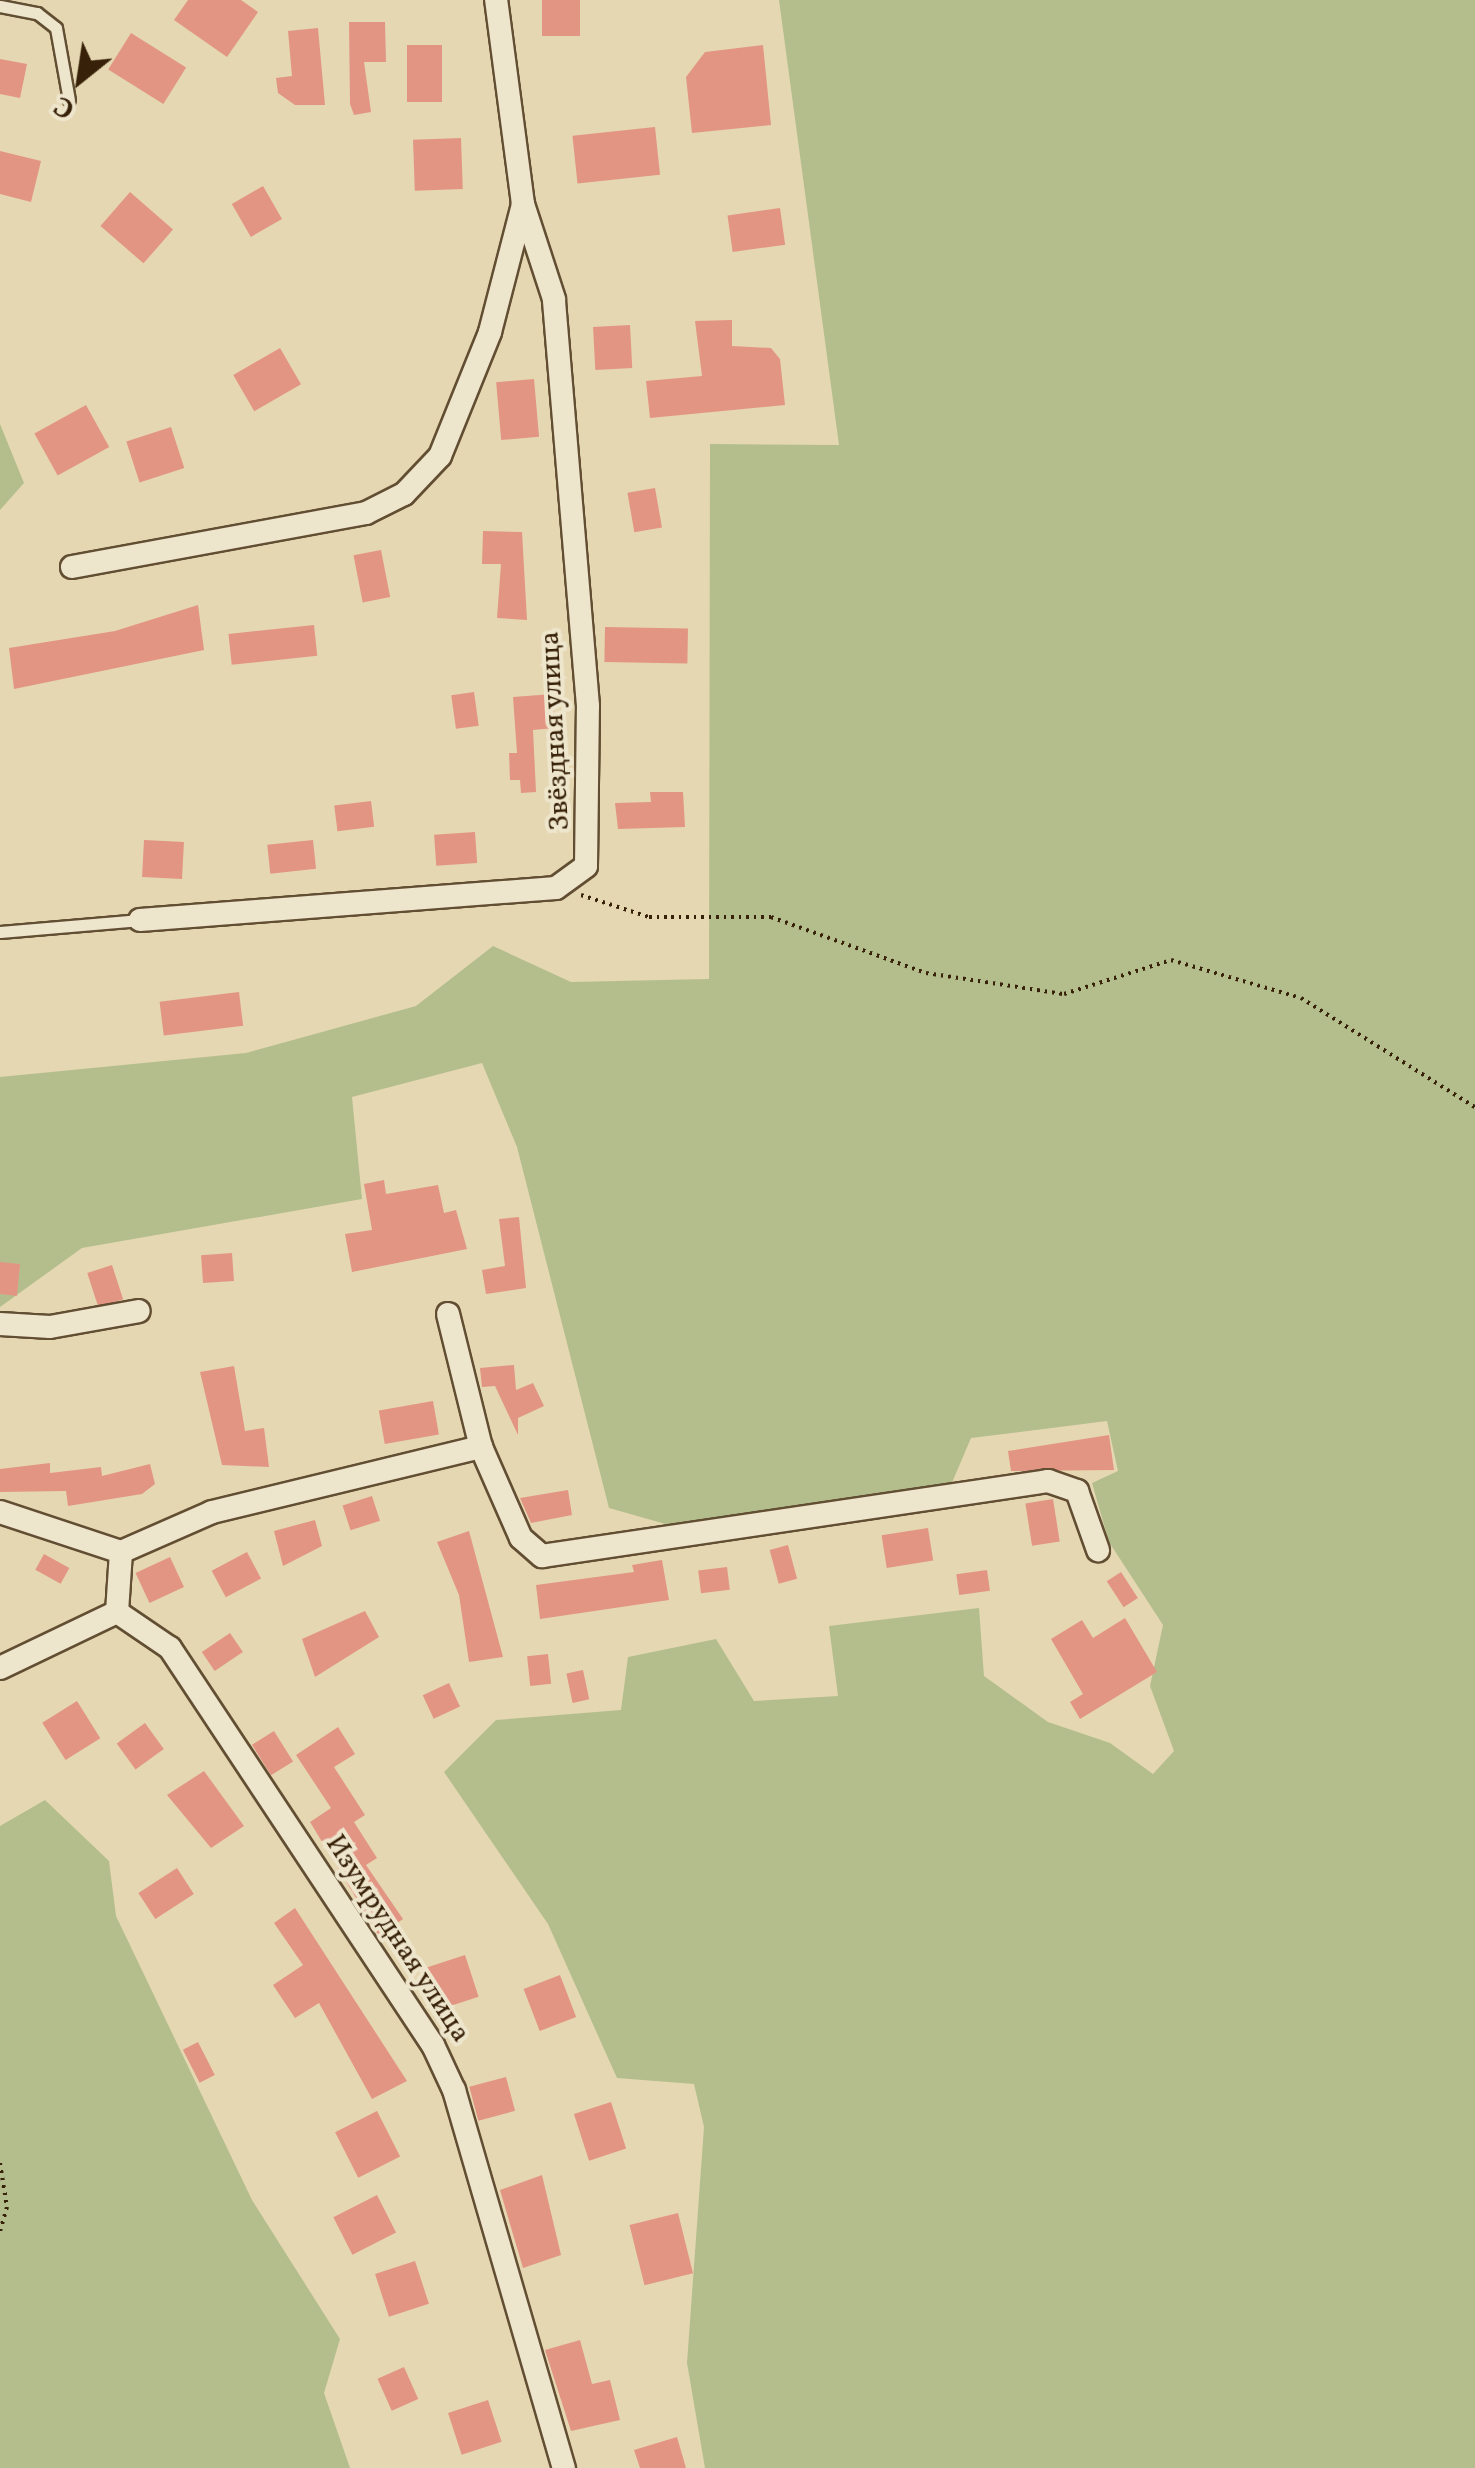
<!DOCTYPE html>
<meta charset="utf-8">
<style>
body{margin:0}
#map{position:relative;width:1475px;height:2468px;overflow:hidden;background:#e5d7b2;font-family:Vollkorn,serif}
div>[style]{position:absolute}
.green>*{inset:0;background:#b4be8d}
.building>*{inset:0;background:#e39584;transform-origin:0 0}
.path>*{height:4px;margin-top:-2px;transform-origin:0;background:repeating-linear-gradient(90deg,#372108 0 2.5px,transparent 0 7.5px)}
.roads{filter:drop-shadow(2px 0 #624e32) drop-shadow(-2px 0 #624e32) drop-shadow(0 2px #624e32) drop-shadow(0 -2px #624e32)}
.lane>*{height:11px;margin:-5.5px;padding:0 5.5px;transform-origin:5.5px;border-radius:5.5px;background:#eee5cd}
.street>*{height:22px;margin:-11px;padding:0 11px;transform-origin:11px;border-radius:11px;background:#eee5cd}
span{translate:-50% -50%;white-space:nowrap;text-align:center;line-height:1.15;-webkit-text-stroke:8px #eee5cd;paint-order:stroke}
.street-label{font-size:28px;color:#372108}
.north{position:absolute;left:30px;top:30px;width:100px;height:100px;-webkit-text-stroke:8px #eee5cd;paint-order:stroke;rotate:210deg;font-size:28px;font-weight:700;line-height:40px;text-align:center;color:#372108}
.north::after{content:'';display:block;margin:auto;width:35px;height:45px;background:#372108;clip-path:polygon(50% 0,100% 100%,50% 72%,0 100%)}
</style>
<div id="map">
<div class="green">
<div style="clip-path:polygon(779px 0,1475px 0,1475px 2468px,705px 2468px,687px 2363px,704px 2127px,694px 2084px,617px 2078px,548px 1924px,444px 1772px,496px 1720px,621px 1710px,628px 1657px,716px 1639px,754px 1701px,838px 1696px,829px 1626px,979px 1608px,984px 1676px,1048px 1722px,1110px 1743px,1153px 1774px,1174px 1751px,1150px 1686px,1163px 1625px,1109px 1542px,1092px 1483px,1118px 1471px,1107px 1421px,971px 1438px,951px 1485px,669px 1525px,609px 1508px,517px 1147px,482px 1063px,352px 1097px,362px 1199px,82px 1248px,0 1307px,0 1077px,246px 1053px,416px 1006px,493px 946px,571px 982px,709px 979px,710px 444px,839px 445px)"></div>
<div style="clip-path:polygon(0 424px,24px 483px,0 510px)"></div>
<div style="clip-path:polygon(45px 1800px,109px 1861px,116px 1916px,252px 2200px,340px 2339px,324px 2393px,350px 2468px,0 2468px,0 1826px)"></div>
</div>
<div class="building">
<div style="clip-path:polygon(188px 0,241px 0,258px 12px,227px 57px,174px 20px)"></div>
<div style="left:542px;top:0;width:38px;height:36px"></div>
<div style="clip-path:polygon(349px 22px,385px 22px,386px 62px,364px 62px,371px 112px,354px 115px,350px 104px)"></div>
<div style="clip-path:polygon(318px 28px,325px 105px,295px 105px,278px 93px,276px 78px,292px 76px,288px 31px)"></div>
<div style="left:131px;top:33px;width:65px;height:43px;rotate:32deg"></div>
<div style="left:407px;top:45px;width:35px;height:57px"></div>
<div style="clip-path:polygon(763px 45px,771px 125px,692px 133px,686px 77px,705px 52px)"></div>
<div style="clip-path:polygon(0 59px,27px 64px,20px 98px,0 94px)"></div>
<div style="left:655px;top:127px;width:48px;height:83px;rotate:84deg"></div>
<div style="left:461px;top:138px;width:51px;height:48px;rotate:88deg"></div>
<div style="clip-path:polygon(0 151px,41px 161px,31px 202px,0 194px)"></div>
<div style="left:263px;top:186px;width:38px;height:36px;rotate:60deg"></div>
<div style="left:130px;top:192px;width:57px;height:45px;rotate:41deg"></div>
<div style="left:780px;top:208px;width:37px;height:53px;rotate:82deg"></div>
<div style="clip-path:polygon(732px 320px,732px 346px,771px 348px,780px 359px,785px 405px,650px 418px,646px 381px,702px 376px,695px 321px)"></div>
<div style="left:630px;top:325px;width:43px;height:37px;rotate:87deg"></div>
<div style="left:280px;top:348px;width:42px;height:54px;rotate:60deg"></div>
<div style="left:534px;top:379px;width:58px;height:38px;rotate:85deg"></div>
<div style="left:86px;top:405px;width:48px;height:59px;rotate:61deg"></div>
<div style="left:171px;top:427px;width:43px;height:47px;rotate:72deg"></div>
<div style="left:655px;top:488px;width:40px;height:28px;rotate:80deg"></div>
<div style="clip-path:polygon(483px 531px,522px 532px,527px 620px,497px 618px,501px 564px,482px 564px)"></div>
<div style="left:381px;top:550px;width:48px;height:28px;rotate:79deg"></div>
<div style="clip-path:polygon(198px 605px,204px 650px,14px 689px,9px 648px,115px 631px)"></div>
<div style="left:314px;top:625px;width:31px;height:86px;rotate:84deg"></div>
<div style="left:605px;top:627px;width:83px;height:35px;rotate:1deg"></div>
<div style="left:474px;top:692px;width:34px;height:23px;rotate:82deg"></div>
<div style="clip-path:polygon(553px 694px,555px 728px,533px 730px,536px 792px,521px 793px,520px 780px,510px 780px,509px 753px,517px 753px,513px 697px)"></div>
<div style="clip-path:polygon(650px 792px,683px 792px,685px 827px,618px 829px,615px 803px,651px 802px)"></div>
<div style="left:371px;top:801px;width:26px;height:37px;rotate:83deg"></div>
<div style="left:475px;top:832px;width:31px;height:41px;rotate:86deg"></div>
<div style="left:144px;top:840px;width:40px;height:37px;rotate:3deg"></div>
<div style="left:313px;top:840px;width:29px;height:46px;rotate:84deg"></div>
<div style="left:239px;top:992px;width:34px;height:80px;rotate:83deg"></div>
<div style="clip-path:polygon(384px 1180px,386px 1194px,438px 1185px,444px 1213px,456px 1210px,467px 1249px,352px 1272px,345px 1234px,372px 1230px,364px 1184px)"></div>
<div style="clip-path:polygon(519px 1217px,526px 1288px,486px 1294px,482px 1270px,505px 1266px,499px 1219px)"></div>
<div style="left:232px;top:1253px;width:28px;height:31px;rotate:86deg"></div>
<div style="clip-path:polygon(0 1262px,20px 1264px,17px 1296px,0 1294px)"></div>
<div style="left:112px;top:1265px;width:36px;height:26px;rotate:72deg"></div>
<div style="clip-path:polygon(514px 1365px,516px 1390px,533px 1383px,544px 1406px,518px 1418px,518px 1435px,495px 1386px,482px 1387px,480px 1368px)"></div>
<div style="clip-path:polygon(234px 1366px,245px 1431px,264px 1428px,269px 1467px,222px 1465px,200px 1372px)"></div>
<div style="left:433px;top:1401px;width:34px;height:55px;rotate:80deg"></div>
<div style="clip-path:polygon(1109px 1435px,1114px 1470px,1011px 1471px,1008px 1451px)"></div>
<div style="clip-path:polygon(50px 1463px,50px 1473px,101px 1467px,102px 1476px,150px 1464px,155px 1484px,142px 1494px,68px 1506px,66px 1491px,0 1492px,0 1469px)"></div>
<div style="clip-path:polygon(568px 1490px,572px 1515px,531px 1523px,520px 1498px)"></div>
<div style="left:372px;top:1496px;width:26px;height:31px;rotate:72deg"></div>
<div style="left:1053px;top:1499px;width:43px;height:28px;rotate:81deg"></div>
<div style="clip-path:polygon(315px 1520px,322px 1546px,283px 1566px,274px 1531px)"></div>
<div style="left:928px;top:1528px;width:33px;height:47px;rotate:81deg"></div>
<div style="clip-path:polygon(469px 1531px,503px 1657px,469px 1662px,459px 1595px,437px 1542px)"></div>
<div style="left:788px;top:1545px;width:35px;height:19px;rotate:75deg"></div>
<div style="left:247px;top:1552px;width:30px;height:40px;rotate:62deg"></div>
<div style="left:44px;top:1554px;width:29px;height:18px;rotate:29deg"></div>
<div style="left:170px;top:1557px;width:33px;height:38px;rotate:65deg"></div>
<div style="clip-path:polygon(662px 1560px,669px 1600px,540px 1619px,536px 1585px,634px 1572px,632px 1565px)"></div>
<div style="left:727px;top:1567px;width:23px;height:29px;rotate:83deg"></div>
<div style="left:987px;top:1570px;width:21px;height:31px;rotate:82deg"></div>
<div style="left:1121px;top:1572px;width:31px;height:17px;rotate:57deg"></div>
<div style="clip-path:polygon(365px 1611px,379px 1637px,315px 1677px,302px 1639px)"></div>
<div style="clip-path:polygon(1125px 1618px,1157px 1672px,1080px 1719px,1070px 1702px,1083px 1694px,1051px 1639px,1082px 1620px,1093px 1638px)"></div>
<div style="left:230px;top:1633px;width:23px;height:34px;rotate:56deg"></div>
<div style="left:548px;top:1654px;width:30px;height:21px;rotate:84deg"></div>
<div style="left:583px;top:1670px;width:30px;height:17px;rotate:78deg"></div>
<div style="left:449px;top:1683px;width:26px;height:29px;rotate:65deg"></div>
<div style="left:77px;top:1701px;width:44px;height:41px;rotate:58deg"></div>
<div style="left:145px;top:1723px;width:32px;height:35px;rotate:54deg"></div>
<div style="clip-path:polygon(338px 1727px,355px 1754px,334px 1767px,365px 1815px,354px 1822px,377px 1858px,366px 1865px,403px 1919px,379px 1936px,310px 1822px,331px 1808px,296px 1755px)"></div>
<div style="left:274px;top:1731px;width:36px;height:26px;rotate:58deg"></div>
<div style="clip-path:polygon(204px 1771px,244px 1826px,211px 1848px,167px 1795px)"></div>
<div style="left:177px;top:1868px;width:31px;height:46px;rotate:57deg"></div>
<div style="clip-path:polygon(295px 1908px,407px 2081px,372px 2099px,319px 2003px,295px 2018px,273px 1985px,303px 1965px,274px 1923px)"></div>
<div style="left:465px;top:1955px;width:44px;height:41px;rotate:72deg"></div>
<div style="left:560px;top:1975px;width:45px;height:39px;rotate:69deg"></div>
<div style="left:198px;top:2042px;width:37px;height:17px;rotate:63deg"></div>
<div style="left:506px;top:2077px;width:35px;height:38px;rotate:75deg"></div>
<div style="left:611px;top:2102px;width:49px;height:39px;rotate:72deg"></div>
<div style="left:377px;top:2111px;width:51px;height:47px;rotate:63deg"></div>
<div style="clip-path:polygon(542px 2175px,561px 2255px,523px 2268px,500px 2190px)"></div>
<div style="left:377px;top:2195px;width:42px;height:49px;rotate:63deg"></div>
<div style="left:678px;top:2213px;width:62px;height:50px;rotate:76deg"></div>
<div style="left:415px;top:2261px;width:45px;height:42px;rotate:72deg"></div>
<div style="clip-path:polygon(580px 2340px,592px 2384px,610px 2380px,620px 2420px,571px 2431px,545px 2350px)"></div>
<div style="left:404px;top:2367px;width:35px;height:29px;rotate:66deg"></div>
<div style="left:488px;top:2400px;width:44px;height:42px;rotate:72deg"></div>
<div style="clip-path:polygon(677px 2437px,686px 2468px,640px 2468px,634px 2450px)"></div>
</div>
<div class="path">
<div style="left:581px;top:895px;width:71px;rotate:17.9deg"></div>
<div style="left:649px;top:917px;width:122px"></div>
<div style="left:771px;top:917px;width:165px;rotate:19.9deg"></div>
<div style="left:926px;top:973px;width:140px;rotate:8.7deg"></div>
<div style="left:1064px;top:994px;width:112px;rotate:-17.6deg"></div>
<div style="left:1171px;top:960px;width:135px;rotate:16.3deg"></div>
<div style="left:1301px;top:998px;width:205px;rotate:32.1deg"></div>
<div style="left:0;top:2163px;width:45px;rotate:81deg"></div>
<div style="left:7px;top:2207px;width:26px;rotate:106deg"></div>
</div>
<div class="roads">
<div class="lane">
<div style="left:0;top:6px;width:38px;rotate:11deg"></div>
<div style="left:37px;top:13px;width:24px;rotate:38deg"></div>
<div style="left:56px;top:28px;width:73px;rotate:79.8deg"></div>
<div style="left:0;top:932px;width:141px;rotate:-4.9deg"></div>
</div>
<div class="street">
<div style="left:72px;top:567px;width:299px;rotate:-10.4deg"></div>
<div style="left:366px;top:513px;width:42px;rotate:-26.6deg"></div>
<div style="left:404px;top:494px;width:52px;rotate:-46.5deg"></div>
<div style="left:440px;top:456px;width:134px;rotate:-68deg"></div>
<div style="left:490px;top:332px;width:132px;rotate:-75.5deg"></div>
<div style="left:523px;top:204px;width:206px;rotate:-97.5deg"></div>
<div style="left:140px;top:920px;width:417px;rotate:-4.4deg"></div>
<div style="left:556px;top:888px;width:37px;rotate:-36deg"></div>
<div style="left:586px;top:866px;width:160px;rotate:-89.3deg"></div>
<div style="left:588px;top:706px;width:408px;rotate:-94.8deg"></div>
<div style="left:554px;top:299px;width:100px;rotate:-108.1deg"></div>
<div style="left:448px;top:1314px;width:137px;rotate:76.1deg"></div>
<div style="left:481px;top:1447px;width:99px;rotate:66.3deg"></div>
<div style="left:521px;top:1538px;width:28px;rotate:41deg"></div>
<div style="left:542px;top:1556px;width:512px;rotate:-8.43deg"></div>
<div style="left:1048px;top:1481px;width:31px;rotate:19deg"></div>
<div style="left:1077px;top:1491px;width:63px;rotate:70.4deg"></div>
<div style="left:0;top:1324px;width:50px;rotate:3.4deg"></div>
<div style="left:50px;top:1327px;width:90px;rotate:-10.2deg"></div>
<div style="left:0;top:1512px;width:127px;rotate:18.3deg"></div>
<div style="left:121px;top:1552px;width:99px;rotate:-23.7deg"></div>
<div style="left:212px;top:1512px;width:277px;rotate:-13.6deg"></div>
<div style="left:121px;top:1552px;width:60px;rotate:93.8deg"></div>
<div style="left:117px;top:1612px;width:64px;rotate:34.2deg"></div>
<div style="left:170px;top:1648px;width:476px;rotate:56.5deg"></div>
<div style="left:433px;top:2045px;width:50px;rotate:65deg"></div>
<div style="left:454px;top:2090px;width:394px;rotate:73.8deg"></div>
<div style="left:0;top:1668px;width:130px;rotate:-25.6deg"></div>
</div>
</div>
<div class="street-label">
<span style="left:556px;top:731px;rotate:-93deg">Звёздная улица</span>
<span style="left:397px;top:1939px;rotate:57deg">Изумрудная улица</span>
</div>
<div class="north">С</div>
</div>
